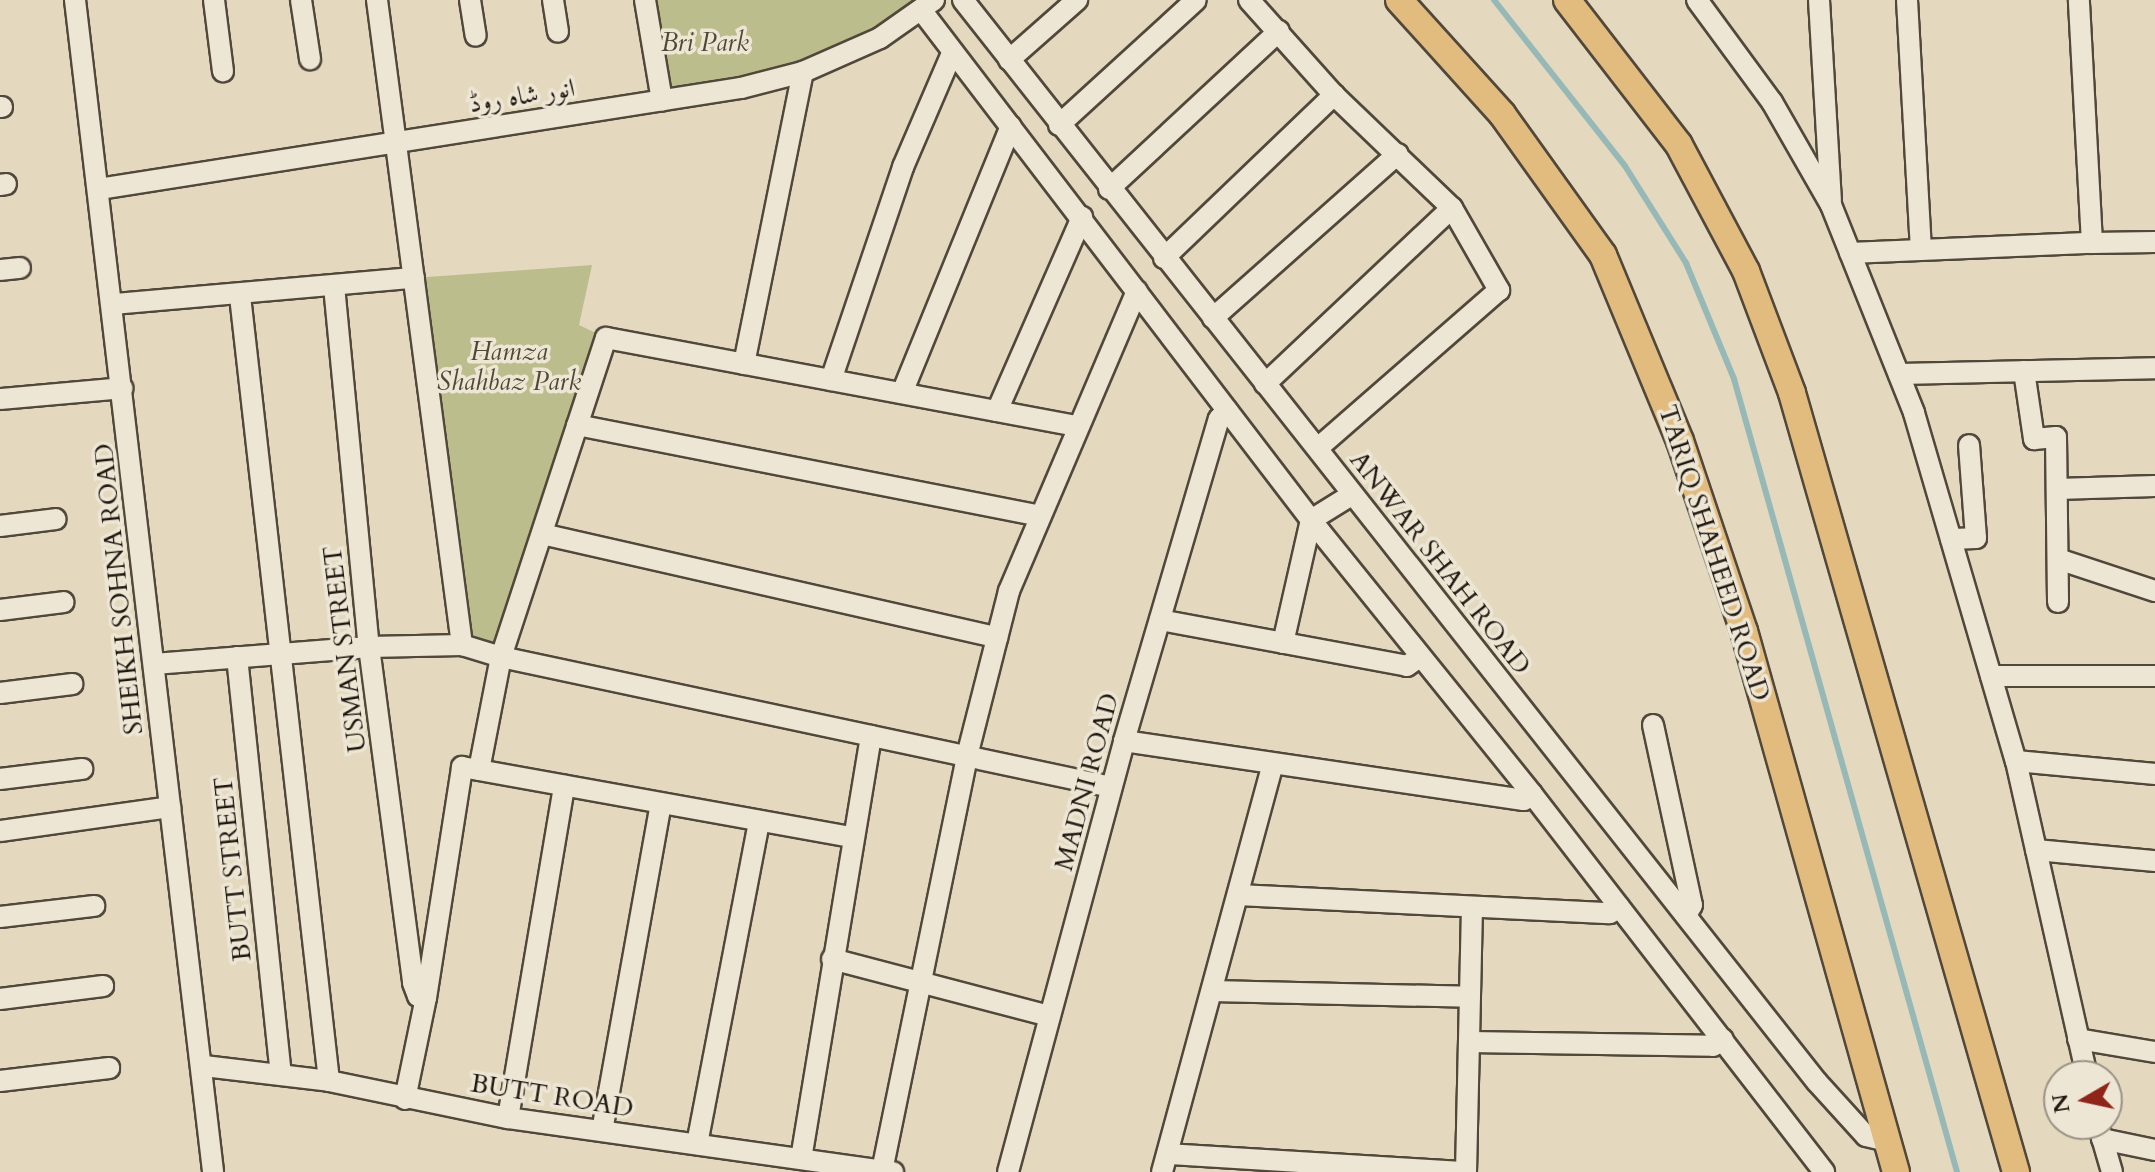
<!DOCTYPE html>
<meta charset="utf-8">
<style>
body{margin:0}
#map{position:relative;width:2155px;height:1172px;overflow:hidden;background:#e4d9be;font-family:Cardo,Amiri,serif}
div>[style]{position:absolute}
.green>*{inset:0;background:#bbbd8c}
.stream>*{height:6px;margin:-3px;padding:0 3px;transform-origin:3px;border-radius:3px;background:#96b9b7}
.roads{filter:drop-shadow(2px 0 #51483b) drop-shadow(-2px 0 #51483b) drop-shadow(0 2px #51483b) drop-shadow(0 -2px #51483b)}
.minor>*{height:20px;margin:-10px;padding:0 10px;transform-origin:10px;border-radius:10px;background:#ede6d5}
.major>*{height:26px;margin:-13px;padding:0 13px;transform-origin:13px;border-radius:13px;background:#e2bc7f}
span{translate:-50% -50%;white-space:nowrap;text-align:center;line-height:1.15;-webkit-text-stroke:7px #ede6d5;paint-order:stroke}
.park-label{font-size:26px;color:#4e4934;font-style:italic}
.street-label{font-size:26px;color:#20170f}
.north{position:absolute;left:2043px;top:1060px;width:80px;height:80px;box-sizing:border-box;background:#ede6d5;border:2px solid #9b9386;border-radius:50%;rotate:261deg;font-size:22px;font-weight:700;line-height:32px;text-align:center;color:#20170f}
.north::after{content:'';display:block;margin:auto;width:28px;height:36px;background:#8f2418;clip-path:polygon(50% 0,100% 100%,50% 72%,0 100%)}
</style>
<div id="map">
<div class="green">
<div style="clip-path:polygon(653px 0,913px 0,871px 30px,801px 61px,740px 80px,669px 93px)"></div>
<div style="clip-path:polygon(592px 265px,579px 325px,606px 338px,501px 657px,462px 645px,414px 278px)"></div>
</div>
<div class="stream">
<div style="left:1494px;top:0;width:211px;rotate:51.7deg"></div>
<div style="left:1625px;top:166px;width:115px;rotate:57.8deg"></div>
<div style="left:1686px;top:263px;width:126px;rotate:67.5deg"></div>
<div style="left:1734px;top:379px;width:824px;rotate:74.29deg"></div>
</div>
<div class="roads">
<div class="minor">
<div style="left:75px;top:0;width:1180px;rotate:83.28deg"></div>
<div style="left:214px;top:0;width:72px;rotate:82.8deg"></div>
<div style="left:301px;top:0;width:60px;rotate:81.3deg"></div>
<div style="left:377px;top:0;width:651px;rotate:82.49deg"></div>
<div style="left:470px;top:0;width:36px;rotate:81deg"></div>
<div style="left:553px;top:0;width:32px;rotate:81deg"></div>
<div style="left:645px;top:0;width:102px;rotate:80.4deg"></div>
<div style="left:963px;top:0;width:1378px;rotate:51.72deg"></div>
<div style="left:1817px;top:1082px;width:73px;rotate:47.8deg"></div>
<div style="left:1866px;top:1136px;width:23px;rotate:13deg"></div>
<div style="left:1249px;top:0;width:127px;rotate:48.2deg"></div>
<div style="left:1334px;top:95px;width:163px;rotate:43.8deg"></div>
<div style="left:1452px;top:208px;width:95px;rotate:60.2deg"></div>
<div style="left:1499px;top:290px;width:240px;rotate:138.9deg"></div>
<div style="left:1697px;top:0;width:127px;rotate:53.7deg"></div>
<div style="left:1772px;top:102px;width:119px;rotate:60.2deg"></div>
<div style="left:1831px;top:205px;width:224px;rotate:68.2deg"></div>
<div style="left:1914px;top:413px;width:363px;rotate:73.7deg"></div>
<div style="left:2016px;top:761px;width:323px;rotate:77.3deg"></div>
<div style="left:1819px;top:0;width:201px;rotate:86.6deg"></div>
<div style="left:1907px;top:0;width:250px;rotate:86.8deg"></div>
<div style="left:922px;top:11px;width:641px;rotate:52.61deg"></div>
<div style="left:1311px;top:520px;width:352px;rotate:51.1deg"></div>
<div style="left:1532px;top:794px;width:478px;rotate:52.3deg"></div>
<div style="left:1009px;top:60px;width:91px;rotate:-41.4deg"></div>
<div style="left:0;top:107px;width:2px"></div>
<div style="left:1059px;top:125px;width:185px;rotate:-42.4deg"></div>
<div style="left:0;top:185px;width:6px;rotate:-9deg"></div>
<div style="left:99px;top:189px;width:650px;rotate:-8.94deg"></div>
<div style="left:741px;top:88px;width:64px;rotate:-14.5deg"></div>
<div style="left:803px;top:72px;width:84px;rotate:-23.8deg"></div>
<div style="left:880px;top:38px;width:66px;rotate:-35.1deg"></div>
<div style="left:1109px;top:189px;width:232px;rotate:-42.9deg"></div>
<div style="left:2092px;top:243px;width:63px;rotate:-0.9deg"></div>
<div style="left:1850px;top:253px;width:242px;rotate:-2.4deg"></div>
<div style="left:2092px;top:243px;width:243px;rotate:-93.1deg"></div>
<div style="left:1164px;top:258px;width:236px;rotate:-43.8deg"></div>
<div style="left:0;top:270px;width:20px;rotate:-6deg"></div>
<div style="left:334px;top:286px;width:363px;rotate:84.5deg"></div>
<div style="left:369px;top:647px;width:339px;rotate:82.5deg"></div>
<div style="left:413px;top:983px;width:14px;rotate:69deg"></div>
<div style="left:418px;top:996px;width:8px;rotate:14deg"></div>
<div style="left:240px;top:296px;width:790px;rotate:83.53deg"></div>
<div style="left:114px;top:304px;width:301px;rotate:-5deg"></div>
<div style="left:1213px;top:318px;width:247px;rotate:-41.6deg"></div>
<div style="left:744px;top:364px;width:298px;rotate:-78.6deg"></div>
<div style="left:2024px;top:371px;width:69px;rotate:81.6deg"></div>
<div style="left:2034px;top:439px;width:22px;rotate:-5deg"></div>
<div style="left:2056px;top:437px;width:165px;rotate:89.3deg"></div>
<div style="left:1899px;top:374px;width:256px;rotate:-1.3deg"></div>
<div style="left:831px;top:380px;width:225px;rotate:-71.3deg"></div>
<div style="left:903px;top:167px;width:124px;rotate:-66.7deg"></div>
<div style="left:1265px;top:384px;width:257px;rotate:-43.3deg"></div>
<div style="left:902px;top:393px;width:288px;rotate:-67.8deg"></div>
<div style="left:0;top:399px;width:123px;rotate:-5.1deg"></div>
<div style="left:997px;top:411px;width:212px;rotate:-66.3deg"></div>
<div style="left:577px;top:425px;width:472px;rotate:11.1deg"></div>
<div style="left:2057px;top:489px;width:98px;rotate:-1.8deg"></div>
<div style="left:0;top:526px;width:56px;rotate:-7.1deg"></div>
<div style="left:542px;top:534px;width:467px;rotate:12.8deg"></div>
<div style="left:1951px;top:539px;width:25px;rotate:-2deg"></div>
<div style="left:1976px;top:538px;width:93px;rotate:-94.3deg"></div>
<div style="left:2058px;top:559px;width:102px;rotate:18.3deg"></div>
<div style="left:0;top:610px;width:64px;rotate:-7.1deg"></div>
<div style="left:1160px;top:620px;width:251px;rotate:10.5deg"></div>
<div style="left:1407px;top:666px;width:14px;rotate:-36deg"></div>
<div style="left:1283px;top:643px;width:126px;rotate:-77.2deg"></div>
<div style="left:1311px;top:520px;width:49px;rotate:-31.8deg"></div>
<div style="left:237px;top:657px;width:420px;rotate:84deg"></div>
<div style="left:154px;top:664px;width:216px;rotate:-4.5deg"></div>
<div style="left:369px;top:647px;width:93px;rotate:-1.2deg"></div>
<div style="left:462px;top:645px;width:41px;rotate:17.1deg"></div>
<div style="left:501px;top:657px;width:336px;rotate:-71.8deg"></div>
<div style="left:606px;top:338px;width:478px;rotate:10.6deg"></div>
<div style="left:1991px;top:676px;width:164px"></div>
<div style="left:0;top:693px;width:73px;rotate:-7.1deg"></div>
<div style="left:1653px;top:725px;width:184px;rotate:77.8deg"></div>
<div style="left:1692px;top:905px;width:12px;rotate:121deg"></div>
<div style="left:1124px;top:741px;width:404px;rotate:8.4deg"></div>
<div style="left:1524px;top:800px;width:10px;rotate:-37deg"></div>
<div style="left:2016px;top:761px;width:140px;rotate:5.3deg"></div>
<div style="left:479px;top:770px;width:115px;rotate:-79deg"></div>
<div style="left:501px;top:657px;width:624px;rotate:12.03deg"></div>
<div style="left:0;top:779px;width:83px;rotate:-7deg"></div>
<div style="left:0;top:831px;width:172px;rotate:-8deg"></div>
<div style="left:2036px;top:850px;width:120px;rotate:5.3deg"></div>
<div style="left:1238px;top:895px;width:372px;rotate:2.8deg"></div>
<div style="left:1610px;top:913px;width:11px;rotate:-38deg"></div>
<div style="left:0;top:917px;width:95px;rotate:-6.7deg"></div>
<div style="left:832px;top:959px;width:225px;rotate:14.7deg"></div>
<div style="left:1212px;top:991px;width:258px;rotate:1.3deg"></div>
<div style="left:0;top:999px;width:104px;rotate:-7.2deg"></div>
<div style="left:2078px;top:1039px;width:78px;rotate:9.6deg"></div>
<div style="left:1469px;top:1042px;width:244px;rotate:0.9deg"></div>
<div style="left:1713px;top:1046px;width:12px;rotate:-35deg"></div>
<div style="left:204px;top:1066px;width:126px;rotate:6.8deg"></div>
<div style="left:329px;top:1081px;width:183px;rotate:11.7deg"></div>
<div style="left:508px;top:1118px;width:389px;rotate:8deg"></div>
<div style="left:0;top:1081px;width:110px;rotate:-6.8deg"></div>
<div style="left:405px;top:1099px;width:103px;rotate:-78.3deg"></div>
<div style="left:426px;top:998px;width:234px;rotate:-81.1deg"></div>
<div style="left:462px;top:767px;width:395px;rotate:10.2deg"></div>
<div style="left:508px;top:1118px;width:337px;rotate:-80.4deg"></div>
<div style="left:2098px;top:1124px;width:50px;rotate:73.7deg"></div>
<div style="left:602px;top:1131px;width:333px;rotate:-79.8deg"></div>
<div style="left:2102px;top:1139px;width:54px;rotate:11.7deg"></div>
<div style="left:697px;top:1144px;width:329px;rotate:-79.1deg"></div>
<div style="left:1168px;top:1154px;width:297px;rotate:3.5deg"></div>
<div style="left:801px;top:1159px;width:429px;rotate:-80.6deg"></div>
<div style="left:882px;top:1171px;width:424px;rotate:-78.4deg"></div>
<div style="left:967px;top:756px;width:170px;rotate:-75.7deg"></div>
<div style="left:1009px;top:591px;width:326px;rotate:-66.9deg"></div>
<div style="left:1008px;top:1172px;width:446px;rotate:-74.9deg"></div>
<div style="left:1124px;top:741px;width:336px;rotate:-73.6deg"></div>
<div style="left:1219px;top:419px;width:12px;rotate:-48deg"></div>
<div style="left:1162px;top:1172px;width:421px;rotate:-74.8deg"></div>
<div style="left:1466px;top:1172px;width:263px;rotate:-88.7deg"></div>
</div>
<div class="major">
<div style="left:1399px;top:0;width:154px;rotate:47.9deg"></div>
<div style="left:1502px;top:114px;width:173px;rotate:54.4deg"></div>
<div style="left:1603px;top:255px;width:201px;rotate:67.5deg"></div>
<div style="left:1680px;top:441px;width:200px;rotate:71.4deg"></div>
<div style="left:1744px;top:631px;width:562px;rotate:74.31deg"></div>
<div style="left:1567px;top:0;width:183px;rotate:52.3deg"></div>
<div style="left:1679px;top:145px;width:143px;rotate:62deg"></div>
<div style="left:1746px;top:271px;width:130px;rotate:69.3deg"></div>
<div style="left:1792px;top:393px;width:811px;rotate:73.96deg"></div>
</div>
</div>
<div class="park-label">
<span style="left:705px;top:43px">Bri Park</span>
<span style="left:509px;top:367px">Hamza<br>Shahbaz Park</span>
</div>
<div class="street-label">
<span style="left:522px;top:96px;rotate:-9deg">انور شاہ روڈ</span>
<span style="left:1714px;top:553px;rotate:72deg">TARIQ SHAHEED ROAD</span>
<span style="left:1440px;top:563px;rotate:52deg">ANWAR SHAH ROAD</span>
<span style="left:119px;top:589px;rotate:-96deg">SHEIKH SOHNA ROAD</span>
<span style="left:345px;top:649px;rotate:-97deg">USMAN STREET</span>
<span style="left:1087px;top:782px;rotate:-75deg">MADNI ROAD</span>
<span style="left:233px;top:869px;rotate:-96deg">BUTT STREET</span>
<span style="left:552px;top:1096px;rotate:9deg">BUTT ROAD</span>
</div>
<div class="north">N</div>
</div>
